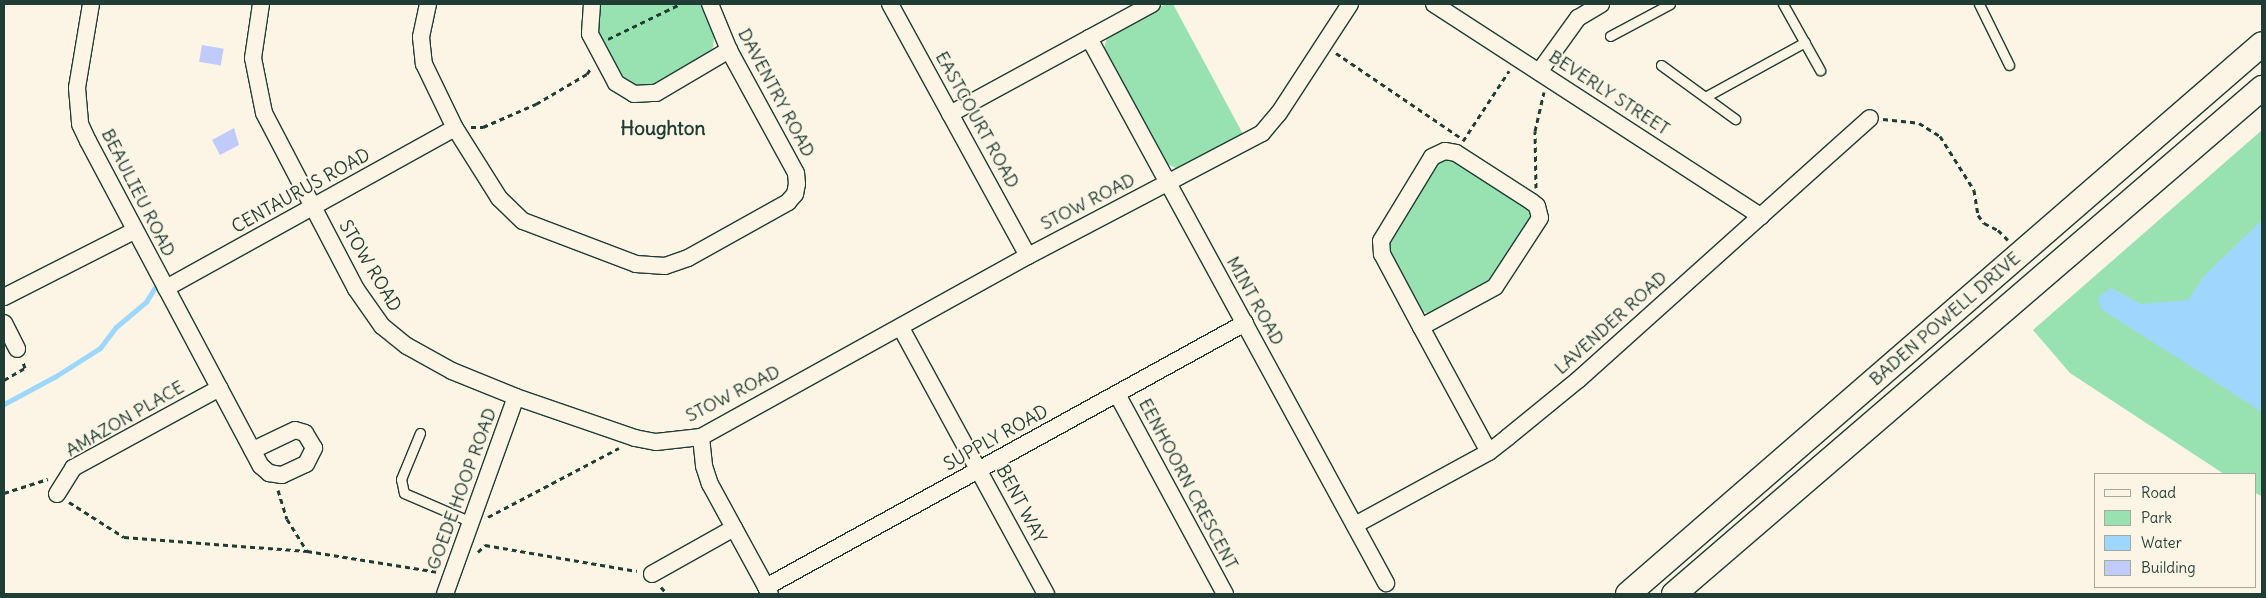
<!DOCTYPE html>
<style>
body{margin:0}
#map{position:relative;width:2266px;height:598px;overflow:hidden;background:#fcf5e5;font-family:Delius,sans-serif}
div>[style]{position:absolute}
.green>*{inset:0;background:#98e1b0}
.water>*{inset:0;background:#9ed7fe}
.stream>*{height:5px;margin:-2.5px;padding:0 2.5px;transform-origin:2.5px;border-radius:2.5px;background:#9ed7fe}
.building>*{inset:0;background:#c0cbfc;transform-origin:0 0}
.path>*{height:3px;margin-top:-1.5px;transform-origin:0;background:repeating-linear-gradient(90deg,#1f3d34 0 5px,transparent 0 9px)}
.roads{filter:drop-shadow(1px 0 #1f3d34) drop-shadow(-1px 0 #1f3d34) drop-shadow(0 1px #1f3d34) drop-shadow(0 -1px #1f3d34)}
.lane>*{height:9px;margin:-4.5px;padding:0 4.5px;transform-origin:4.5px;border-radius:4.5px;background:#fcf5e5}
.street>*{height:16px;margin:-8px;padding:0 8px;transform-origin:8px;border-radius:8px;background:#fcf5e5}
.secondary>*{height:24px;margin:-12px;padding:0 12px;transform-origin:12px;border-radius:12px;background:#fcf5e5}
span{translate:-50% -50%;white-space:nowrap;text-align:center;line-height:1.15;-webkit-text-stroke:4px #fcf5e5;paint-order:stroke}
.street-label{font-size:18px;color:#1f3d34}
.neighbourhood-label{font-size:19px;color:#1f3d34;font-weight:700}
.frame{position:absolute;inset:0;border:5px solid #1f3d34;pointer-events:none}
.legend{position:absolute;left:2094px;top:473px;width:162px;height:115px;box-sizing:border-box;background:#fcf5e5;border:1px solid #a4ab9e;margin:0;padding:6px 9px;list-style:none;font-size:15px;color:#1f3d34}
.legend li{display:flex;align-items:center;gap:10px;height:25px}
.legend b{width:25px;border:1px solid #a4ab9e}
</style>
<div id="map">
<div class="green">
<div style="clip-path:polygon(597px 4px,702px 4px,714px 36px,713px 49px,710px 54px,653px 87px,641px 89px,624px 82px,595px 32px)"></div>
<div style="clip-path:polygon(1166px 4px,1173px 4px,1244px 136px,1178px 169px,1167px 164px,1104px 48px,1108px 35px)"></div>
<div style="clip-path:polygon(2262px 130px,2262px 496px,2255px 493px,2255px 474px,2224px 474px,2070px 373px,2033px 330px)"></div>
<div style="clip-path:polygon(1449px 158px,1528px 208px,1532px 218px,1492px 280px,1430px 314px,1421px 311px,1390px 256px,1388px 239px,1437px 163px)"></div>
</div>
<div class="water">
<div style="clip-path:polygon(2262px 220px,2262px 412px,2101px 309px,2098px 297px,2111px 288px,2141px 304px,2188px 300px,2204px 276px)"></div>
</div>
<div class="stream">
<div style="left:4px;top:404px;width:59px;rotate:-28.3deg"></div>
<div style="left:56px;top:376px;width:52px;rotate:-32.5deg"></div>
<div style="left:100px;top:348px;width:26px;rotate:-53deg"></div>
<div style="left:116px;top:327px;width:39px;rotate:-40deg"></div>
<div style="left:146px;top:302px;width:17px;rotate:-59deg"></div>
</div>
<div class="building">
<div style="left:202px;top:45px;width:22px;height:17px;rotate:10deg"></div>
<div style="clip-path:polygon(234px 128px,239px 145px,220px 155px,212px 140px)"></div>
</div>
<div class="path">
<div style="left:608px;top:39px;width:80px;rotate:-25.9deg"></div>
<div style="left:1336px;top:53px;width:151px;rotate:34.2deg"></div>
<div style="left:1883px;top:119px;width:36px;rotate:6deg"></div>
<div style="left:1919px;top:123px;width:25px;rotate:32deg"></div>
<div style="left:1940px;top:136px;width:64px;rotate:57.8deg"></div>
<div style="left:1974px;top:190px;width:25px;rotate:81deg"></div>
<div style="left:1978px;top:215px;width:10px;rotate:53deg"></div>
<div style="left:1984px;top:223px;width:16px;rotate:27deg"></div>
<div style="left:1998px;top:230px;width:14px;rotate:45deg"></div>
<div style="left:471px;top:127px;width:12px"></div>
<div style="left:483px;top:127px;width:58px;rotate:-23.5deg"></div>
<div style="left:536px;top:104px;width:59px;rotate:-30.5deg"></div>
<div style="left:587px;top:74px;width:7px;rotate:-56deg"></div>
<div style="left:1463px;top:141px;width:84px;rotate:-56.7deg"></div>
<div style="left:1536px;top:188px;width:57px;rotate:-91deg"></div>
<div style="left:1535px;top:131px;width:40px;rotate:-77deg"></div>
<div style="left:4px;top:380px;width:24px;rotate:-30deg"></div>
<div style="left:25px;top:368px;width:6px;rotate:-108deg"></div>
<div style="left:278px;top:490px;width:30px;rotate:73deg"></div>
<div style="left:287px;top:519px;width:38px;rotate:58deg"></div>
<div style="left:307px;top:551px;width:133px;rotate:9.1deg"></div>
<div style="left:4px;top:493px;width:46px;rotate:-17.7deg"></div>
<div style="left:69px;top:502px;width:65px;rotate:32.5deg"></div>
<div style="left:124px;top:537px;width:184px;rotate:4.4deg"></div>
<div style="left:488px;top:517px;width:148px;rotate:-27.8deg"></div>
<div style="left:478px;top:552px;width:10px;rotate:-45deg"></div>
<div style="left:485px;top:545px;width:154px;rotate:9.7deg"></div>
<div style="left:661px;top:587px;width:9px;rotate:49deg"></div>
</div>
<div class="roads">
<div class="lane">
<div style="left:1783px;top:4px;width:76px;rotate:60.7deg"></div>
<div style="left:1979px;top:4px;width:68px;rotate:63.8deg"></div>
<div style="left:1610px;top:36px;width:68px;rotate:-28.1deg"></div>
<div style="left:1661px;top:65px;width:92px;rotate:36.1deg"></div>
<div style="left:1705px;top:97px;width:114px;rotate:-28.8deg"></div>
<div style="left:420px;top:433px;width:50px;rotate:112.4deg"></div>
<div style="left:401px;top:479px;width:14px;rotate:78deg"></div>
<div style="left:404px;top:493px;width:73px;rotate:23.4deg"></div>
</div>
<div class="street">
<div style="left:91px;top:4px;width:85px;rotate:99.5deg"></div>
<div style="left:77px;top:88px;width:36px;rotate:85deg"></div>
<div style="left:80px;top:124px;width:19px;rotate:65deg"></div>
<div style="left:88px;top:141px;width:368px;rotate:62deg"></div>
<div style="left:261px;top:466px;width:11px;rotate:41deg"></div>
<div style="left:269px;top:473px;width:13px;rotate:9deg"></div>
<div style="left:282px;top:475px;width:26px;rotate:-25deg"></div>
<div style="left:306px;top:464px;width:18px;rotate:-63deg"></div>
<div style="left:314px;top:448px;width:17px;rotate:-121deg"></div>
<div style="left:305px;top:433px;width:10px;rotate:-163deg"></div>
<div style="left:295px;top:430px;width:47px;rotate:154.5deg"></div>
<div style="left:261px;top:4px;width:55px;rotate:98.4deg"></div>
<div style="left:253px;top:58px;width:56px;rotate:78.7deg"></div>
<div style="left:264px;top:113px;width:199px;rotate:62.4deg"></div>
<div style="left:356px;top:289px;width:45px;rotate:54.9deg"></div>
<div style="left:382px;top:326px;width:32px;rotate:39deg"></div>
<div style="left:407px;top:346px;width:51px;rotate:29.1deg"></div>
<div style="left:452px;top:371px;width:69px;rotate:22.1deg"></div>
<div style="left:516px;top:397px;width:126px;rotate:19deg"></div>
<div style="left:635px;top:438px;width:21px;rotate:11deg"></div>
<div style="left:656px;top:442px;width:45px;rotate:-6.3deg"></div>
<div style="left:701px;top:437px;width:374px;rotate:-29deg"></div>
<div style="left:1028px;top:256px;width:264px;rotate:-27.7deg"></div>
<div style="left:1262px;top:133px;width:26px;rotate:-50deg"></div>
<div style="left:1279px;top:113px;width:130px;rotate:-56.9deg"></div>
<div style="left:428px;top:4px;width:34px;rotate:102deg"></div>
<div style="left:421px;top:37px;width:27px;rotate:84deg"></div>
<div style="left:424px;top:64px;width:71px;rotate:64.2deg"></div>
<div style="left:455px;top:128px;width:83px;rotate:57.8deg"></div>
<div style="left:499px;top:198px;width:33px;rotate:44deg"></div>
<div style="left:523px;top:221px;width:121px;rotate:20.8deg"></div>
<div style="left:636px;top:264px;width:29px;rotate:4deg"></div>
<div style="left:665px;top:266px;width:24px;rotate:-19deg"></div>
<div style="left:688px;top:258px;width:115px;rotate:-29.2deg"></div>
<div style="left:788px;top:202px;width:11px;rotate:-49deg"></div>
<div style="left:795px;top:194px;width:10px;rotate:-79deg"></div>
<div style="left:797px;top:184px;width:11px;rotate:-95deg"></div>
<div style="left:796px;top:173px;width:140px;rotate:-118.6deg"></div>
<div style="left:729px;top:50px;width:50px;rotate:-112.4deg"></div>
<div style="left:592px;top:4px;width:30px;rotate:94deg"></div>
<div style="left:590px;top:34px;width:55px;rotate:62deg"></div>
<div style="left:616px;top:83px;width:21px;rotate:31deg"></div>
<div style="left:634px;top:94px;width:22px;rotate:-3deg"></div>
<div style="left:656px;top:93px;width:85px;rotate:-30.5deg"></div>
<div style="left:890px;top:4px;width:287px;rotate:61.3deg"></div>
<div style="left:1434px;top:4px;width:390px;rotate:33deg"></div>
<div style="left:1089px;top:38px;width:621px;rotate:61.41deg"></div>
<div style="left:1539px;top:72px;width:67px;rotate:-54.2deg"></div>
<div style="left:1578px;top:18px;width:27px;rotate:-31deg"></div>
<div style="left:950px;top:114px;width:230px;rotate:-28.6deg"></div>
<div style="left:1445px;top:151px;width:11px;rotate:10deg"></div>
<div style="left:1456px;top:153px;width:90px;rotate:32.8deg"></div>
<div style="left:1532px;top:202px;width:6px;rotate:39deg"></div>
<div style="left:1537px;top:206px;width:12px;rotate:76deg"></div>
<div style="left:1540px;top:218px;width:82px;rotate:123.1deg"></div>
<div style="left:1495px;top:287px;width:84px;rotate:151.6deg"></div>
<div style="left:1421px;top:327px;width:83px;rotate:-118.1deg"></div>
<div style="left:1382px;top:254px;width:13px;rotate:-94deg"></div>
<div style="left:1381px;top:241px;width:98px;rotate:-58.7deg"></div>
<div style="left:1432px;top:157px;width:14px;rotate:-25deg"></div>
<div style="left:166px;top:288px;width:330px;rotate:-29deg"></div>
<div style="left:4px;top:297px;width:146px;rotate:-26.9deg"></div>
<div style="left:4px;top:323px;width:29px;rotate:63deg"></div>
<div style="left:1421px;top:327px;width:142px;rotate:61.5deg"></div>
<div style="left:901px;top:328px;width:303px;rotate:61.4deg"></div>
<div style="left:1117px;top:394px;width:227px;rotate:61.6deg"></div>
<div style="left:701px;top:437px;width:29px;rotate:84deg"></div>
<div style="left:704px;top:466px;width:19px;rotate:72deg"></div>
<div style="left:710px;top:484px;width:125px;rotate:61.4deg"></div>
<div style="left:57px;top:494px;width:31px;rotate:-58deg"></div>
<div style="left:73px;top:468px;width:167px;rotate:-28.6deg"></div>
<div style="left:1355px;top:525px;width:153px;rotate:-28.6deg"></div>
<div style="left:1489px;top:452px;width:24px;rotate:-38deg"></div>
<div style="left:1508px;top:437px;width:90px;rotate:-39.2deg"></div>
<div style="left:1578px;top:380px;width:392px;rotate:-41.9deg"></div>
<div style="left:652px;top:574px;width:94px;rotate:-29.3deg"></div>
<div style="left:766px;top:587px;width:547px;rotate:-28.86deg"></div>
<div style="left:445px;top:594px;width:209px;rotate:-70.2deg"></div>
</div>
<div class="secondary">
<div style="left:1628px;top:594px;width:839px;rotate:-40.94deg"></div>
<div style="left:1674px;top:594px;width:776px;rotate:-40.71deg"></div>
</div>
</div>
<div class="street-label">
<span style="left:776px;top:93px;rotate:62deg">DAVENTRY ROAD</span>
<span style="left:1609px;top:93px;rotate:33deg">BEVERLY STREET</span>
<span style="left:977px;top:120px;rotate:61deg">EASTCOURT ROAD</span>
<span style="left:301px;top:191px;rotate:-29deg">CENTAURUS ROAD</span>
<span style="left:138px;top:193px;rotate:63deg">BEAULIEU ROAD</span>
<span style="left:1088px;top:202px;rotate:-27deg">STOW ROAD</span>
<span style="left:370px;top:266px;rotate:59deg">STOW ROAD</span>
<span style="left:1255px;top:301px;rotate:61deg">MINT ROAD</span>
<span style="left:1945px;top:319px;rotate:-41deg">BADEN POWELL DRIVE</span>
<span style="left:1611px;top:323px;rotate:-42deg">LAVENDER ROAD</span>
<span style="left:733px;top:394px;rotate:-27deg">STOW ROAD</span>
<span style="left:125px;top:419px;rotate:-30deg">AMAZON PLACE</span>
<span style="left:996px;top:438px;rotate:-29deg">SUPPLY ROAD</span>
<span style="left:1188px;top:484px;rotate:62deg">EENHOORN CRESCENT</span>
<span style="left:462px;top:489px;rotate:-70deg">GOEDE HOOP ROAD</span>
<span style="left:1021px;top:504px;rotate:62deg">BENT WAY</span>
</div>
<div class="neighbourhood-label">
<span style="left:663px;top:129px">Houghton</span>
</div>
<div class="frame"></div>
<ul class="legend">
<li><b style="height:6px;background:#fcf5e5"></b>Road</li>
<li><b style="height:14px;background:#98e1b0"></b>Park</li>
<li><b style="height:14px;background:#9ed7fe"></b>Water</li>
<li><b style="height:14px;background:#c0cbfc"></b>Building</li>
</ul>
</div>
